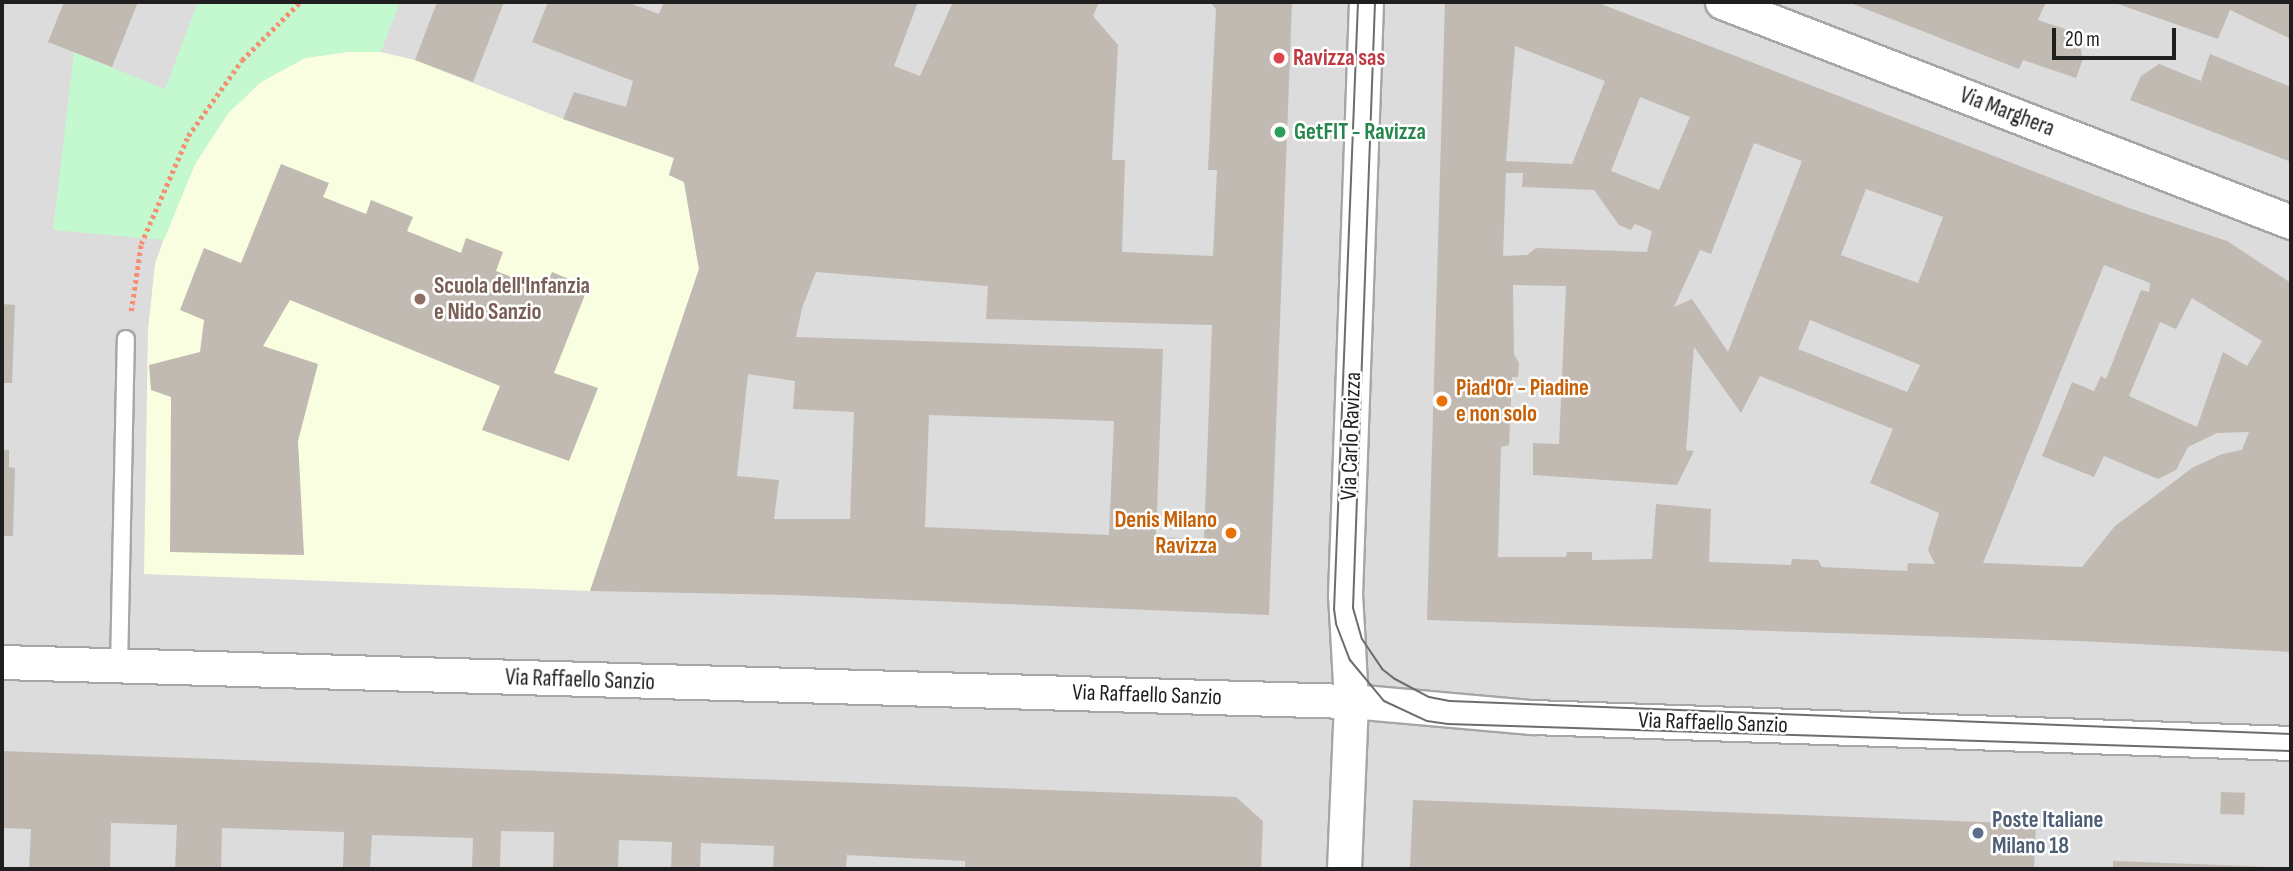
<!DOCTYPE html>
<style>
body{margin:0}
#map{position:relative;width:2293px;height:871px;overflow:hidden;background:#f0eee6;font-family:"Sofia Sans Condensed",sans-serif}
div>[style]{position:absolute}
.residential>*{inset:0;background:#dddcdc}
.education>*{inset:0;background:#fafee0}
.park>*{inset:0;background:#c4f8cf}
.building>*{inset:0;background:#c0bab2;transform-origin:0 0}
.path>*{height:4.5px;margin-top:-2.25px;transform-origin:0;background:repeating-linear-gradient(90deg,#f68f71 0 3.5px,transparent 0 7px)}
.roads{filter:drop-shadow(2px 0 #a6a6a6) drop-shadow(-2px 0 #a6a6a6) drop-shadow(0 2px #a6a6a6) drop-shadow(0 -2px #a6a6a6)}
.lane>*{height:16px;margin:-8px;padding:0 8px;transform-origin:8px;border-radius:8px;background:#fff}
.street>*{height:33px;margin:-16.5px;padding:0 16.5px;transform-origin:16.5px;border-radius:16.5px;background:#fff}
.tram>*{height:2px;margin:-1px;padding:0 1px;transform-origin:1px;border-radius:1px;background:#6d6d6d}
.dots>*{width:19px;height:19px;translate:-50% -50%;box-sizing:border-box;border:4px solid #fff;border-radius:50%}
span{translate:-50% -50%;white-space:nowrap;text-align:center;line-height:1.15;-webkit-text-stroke:5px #fff;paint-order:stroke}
.health-label{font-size:23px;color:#be3a42;font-weight:700}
.left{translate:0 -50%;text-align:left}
.street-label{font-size:23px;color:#1f1f1f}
.leisure-label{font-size:23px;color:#27864d;font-weight:700}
.education-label{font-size:23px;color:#785e54;font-weight:700}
.food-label{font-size:23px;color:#c56008;font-weight:700}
.right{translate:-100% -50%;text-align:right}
.service-label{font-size:23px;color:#4e5e75;font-weight:700}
.frame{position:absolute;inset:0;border:4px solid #1f1f1f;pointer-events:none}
.scale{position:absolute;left:2052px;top:28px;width:124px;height:32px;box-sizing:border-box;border:4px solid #1f1f1f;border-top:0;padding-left:9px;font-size:21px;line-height:24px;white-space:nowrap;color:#1f1f1f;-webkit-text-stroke:5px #fff;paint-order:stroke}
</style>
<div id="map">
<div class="residential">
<div style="clip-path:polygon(2px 2px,1712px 2px,2291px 225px,2291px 869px,2px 869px)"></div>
<div style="clip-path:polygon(1725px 2px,2291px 2px,2291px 220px)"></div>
</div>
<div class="education">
<div style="clip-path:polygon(346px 52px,381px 52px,415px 60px,563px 119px,674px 158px,669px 175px,684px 182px,699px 269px,590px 591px,144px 574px,148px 330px,155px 264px,173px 212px,195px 164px,228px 113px,261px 82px,305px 58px)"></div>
</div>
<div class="park">
<div style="clip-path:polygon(198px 2px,400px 2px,381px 52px,346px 52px,305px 58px,261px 82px,228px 113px,195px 164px,164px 240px,53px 230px,74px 52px,165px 89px)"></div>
</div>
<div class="building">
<div style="clip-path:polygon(64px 2px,138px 2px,112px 67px,48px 42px)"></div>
<div style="clip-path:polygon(437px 2px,504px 2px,473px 82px,415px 60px)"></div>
<div style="clip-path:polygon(evenodd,548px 2px,627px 2px,659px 14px,664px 2px,918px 2px,894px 66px,920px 76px,953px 2px,1099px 2px,1093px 16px,1118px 45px,1112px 160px,1125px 160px,1122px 252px,1213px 256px,1217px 170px,1208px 170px,1216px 9px,1210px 2px,1292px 2px,1269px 615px,786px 595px,590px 591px,699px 269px,684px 182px,669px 175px,674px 158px,563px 119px,574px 92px,626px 107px,633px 81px,532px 42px,548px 2px,816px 272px,988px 286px,986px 319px,1212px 325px,1204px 539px,1156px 537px,1163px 349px,796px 337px,802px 308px,816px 272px,548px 2px,748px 374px,795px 381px,793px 409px,854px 412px,850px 519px,774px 519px,779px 480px,737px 476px,748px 374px,548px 2px,929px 415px,1114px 421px,1109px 535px,925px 527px,929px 415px)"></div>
<div style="clip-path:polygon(evenodd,1445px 2px,1596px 2px,2126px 207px,2227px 241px,2291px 283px,2291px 652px,2079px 641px,1427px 620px,1445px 2px,1515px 46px,1605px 81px,1572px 164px,1506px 161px,1515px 46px,1445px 2px,1640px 97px,1690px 117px,1659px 190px,1611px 171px,1640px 97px,1445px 2px,1754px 143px,1802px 161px,1728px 352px,1692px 299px,1674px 307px,1700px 250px,1711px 254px,1754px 143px,1445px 2px,1506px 173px,1523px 173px,1522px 187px,1594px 190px,1619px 225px,1631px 230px,1635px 224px,1652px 231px,1647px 252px,1536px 248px,1527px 255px,1503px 256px,1506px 173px,1445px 2px,1866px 189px,1943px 217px,1918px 283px,1841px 255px,1866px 189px,1445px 2px,2104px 265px,2150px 283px,2149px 292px,2141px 290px,2106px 379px,2101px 376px,2094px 391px,2072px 382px,2042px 456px,2094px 477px,2104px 456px,2158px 479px,2176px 470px,2188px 447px,2217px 433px,2249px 432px,2242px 450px,2222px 454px,2192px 468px,2115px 526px,2082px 567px,1983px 563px,2104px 265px,1445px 2px,1513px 285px,1566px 286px,1559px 444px,1533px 443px,1533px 475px,1677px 485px,1694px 451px,1686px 450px,1694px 347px,1741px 413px,1760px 376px,1893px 429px,1870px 483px,1939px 513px,1928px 550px,1935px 564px,1908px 563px,1907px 571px,1822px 567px,1818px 560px,1792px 559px,1791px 565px,1709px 562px,1711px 509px,1656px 504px,1652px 559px,1592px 560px,1592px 552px,1567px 552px,1566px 557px,1498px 557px,1501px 447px,1509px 445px,1512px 377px,1518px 377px,1519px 363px,1514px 354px,1513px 285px,1445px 2px,2192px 298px,2262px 341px,2247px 366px,2223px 352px,2197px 427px,2129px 396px,2160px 322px,2176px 329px,2192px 298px,1445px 2px,1810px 320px,1920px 365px,1907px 392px,1798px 349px,1810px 320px)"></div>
<div style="clip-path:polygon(1848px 2px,2046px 2px,2038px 20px,2077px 33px,2083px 59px,2076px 78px,2023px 60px,2019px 69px)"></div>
<div style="clip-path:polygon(2112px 2px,2291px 2px,2291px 39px,2230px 10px,2218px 39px)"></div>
<div style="clip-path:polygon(2210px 54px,2291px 87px,2291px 162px,2130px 100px,2141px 76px,2159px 64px,2201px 81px)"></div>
<div style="clip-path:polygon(281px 164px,329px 183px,323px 197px,366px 214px,371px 200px,413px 217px,407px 231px,461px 253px,466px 238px,503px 252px,496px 271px,544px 290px,552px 272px,588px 287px,554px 373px,598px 388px,569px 461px,482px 430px,500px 386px,290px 300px,263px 346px,318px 364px,298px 441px,304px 555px,170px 552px,171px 397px,151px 390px,149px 365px,200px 352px,204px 320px,180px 310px,204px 248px,241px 263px)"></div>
<div style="clip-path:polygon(2px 304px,15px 305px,12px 383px,2px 383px)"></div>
<div style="clip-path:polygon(2px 450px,9px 450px,9px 467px,15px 468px,13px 536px,2px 536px)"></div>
<div style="clip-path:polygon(2px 751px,1236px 797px,1263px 821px,1261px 869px,965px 869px,965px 861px,847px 855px,846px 869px,773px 869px,774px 846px,701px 843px,700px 869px,671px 869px,672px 842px,619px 840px,618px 869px,553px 869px,554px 832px,501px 831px,500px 869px,472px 869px,473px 838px,372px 835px,370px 869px,343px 869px,344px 832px,222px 828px,221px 869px,175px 869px,177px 825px,111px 823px,110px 869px,29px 869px,31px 829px,2px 828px)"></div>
<div style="left:2221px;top:792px;width:24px;height:22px;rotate:2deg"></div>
<div style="clip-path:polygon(1413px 800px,2036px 824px,2034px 869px,1410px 869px)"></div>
<div style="clip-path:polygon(2113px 861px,2273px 867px,2273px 869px,2113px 869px)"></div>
</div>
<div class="path">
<div style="left:131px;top:311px;width:68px;rotate:-81.5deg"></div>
<div style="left:141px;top:244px;width:118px;rotate:-66.5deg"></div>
<div style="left:188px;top:136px;width:93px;rotate:-54.6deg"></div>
<div style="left:242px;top:60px;width:82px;rotate:-45deg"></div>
</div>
<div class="roads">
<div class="lane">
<div style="left:119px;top:667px;width:328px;rotate:-88.8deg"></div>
</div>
<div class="street">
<div style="left:1722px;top:2px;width:610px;rotate:21.14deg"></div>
<div style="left:2px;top:662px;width:1350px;rotate:1.66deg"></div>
<div style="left:1351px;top:701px;width:182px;rotate:5.1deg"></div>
<div style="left:1532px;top:717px;width:759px;rotate:1.96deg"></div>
<div style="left:1344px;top:869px;width:168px;rotate:-87.6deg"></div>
<div style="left:1351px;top:701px;width:106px;rotate:-93.2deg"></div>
<div style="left:1345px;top:595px;width:593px;rotate:-87.97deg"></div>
</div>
</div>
<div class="tram">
<div style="left:1358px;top:2px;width:607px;rotate:92.26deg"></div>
<div style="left:1334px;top:609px;width:15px;rotate:82deg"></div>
<div style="left:1336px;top:624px;width:39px;rotate:69deg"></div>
<div style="left:1350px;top:660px;width:53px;rotate:50.3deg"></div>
<div style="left:1384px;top:701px;width:47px;rotate:24.9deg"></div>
<div style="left:1427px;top:721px;width:21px;rotate:8deg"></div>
<div style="left:1448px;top:724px;width:843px;rotate:1.83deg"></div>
<div style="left:1375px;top:2px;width:606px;rotate:92.08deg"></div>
<div style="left:1353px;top:608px;width:32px;rotate:74deg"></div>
<div style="left:1362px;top:639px;width:36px;rotate:56deg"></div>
<div style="left:1382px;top:669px;width:16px;rotate:38deg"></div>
<div style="left:1395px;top:679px;width:38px;rotate:28deg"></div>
<div style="left:1429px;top:697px;width:21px;rotate:11deg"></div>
<div style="left:1450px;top:701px;width:842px;rotate:2.25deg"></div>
</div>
<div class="dots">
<div style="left:1279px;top:58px;background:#e0444e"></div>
<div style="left:1280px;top:132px;background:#2e9e5b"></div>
<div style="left:420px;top:299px;background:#8d6e63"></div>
<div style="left:1442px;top:401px;background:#e8710a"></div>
<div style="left:1231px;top:533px;background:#e8710a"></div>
<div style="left:1978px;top:833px;background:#5c6f8a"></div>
</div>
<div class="health-label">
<span class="left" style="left:1293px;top:58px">Ravizza sas</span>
</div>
<div class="street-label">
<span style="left:2007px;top:112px;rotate:21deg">Via Marghera</span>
<span style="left:1351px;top:436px;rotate:-88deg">Via Carlo Ravizza</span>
<span style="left:580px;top:680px;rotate:2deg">Via Raffaello Sanzio</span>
<span style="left:1147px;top:695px;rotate:2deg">Via Raffaello Sanzio</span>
<span style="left:1713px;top:723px;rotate:2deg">Via Raffaello Sanzio</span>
</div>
<div class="leisure-label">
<span class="left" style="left:1294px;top:132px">GetFIT - Ravizza</span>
</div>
<div class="education-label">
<span class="left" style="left:434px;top:299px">Scuola dell'Infanzia<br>e Nido Sanzio</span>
</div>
<div class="food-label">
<span class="left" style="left:1456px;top:401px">Piad'Or - Piadine<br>e non solo</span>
<span class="right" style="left:1217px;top:533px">Denis Milano<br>Ravizza</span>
</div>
<div class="service-label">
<span class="left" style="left:1992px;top:833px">Poste Italiane<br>Milano 18</span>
</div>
<div class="frame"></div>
<div class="scale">20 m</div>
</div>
